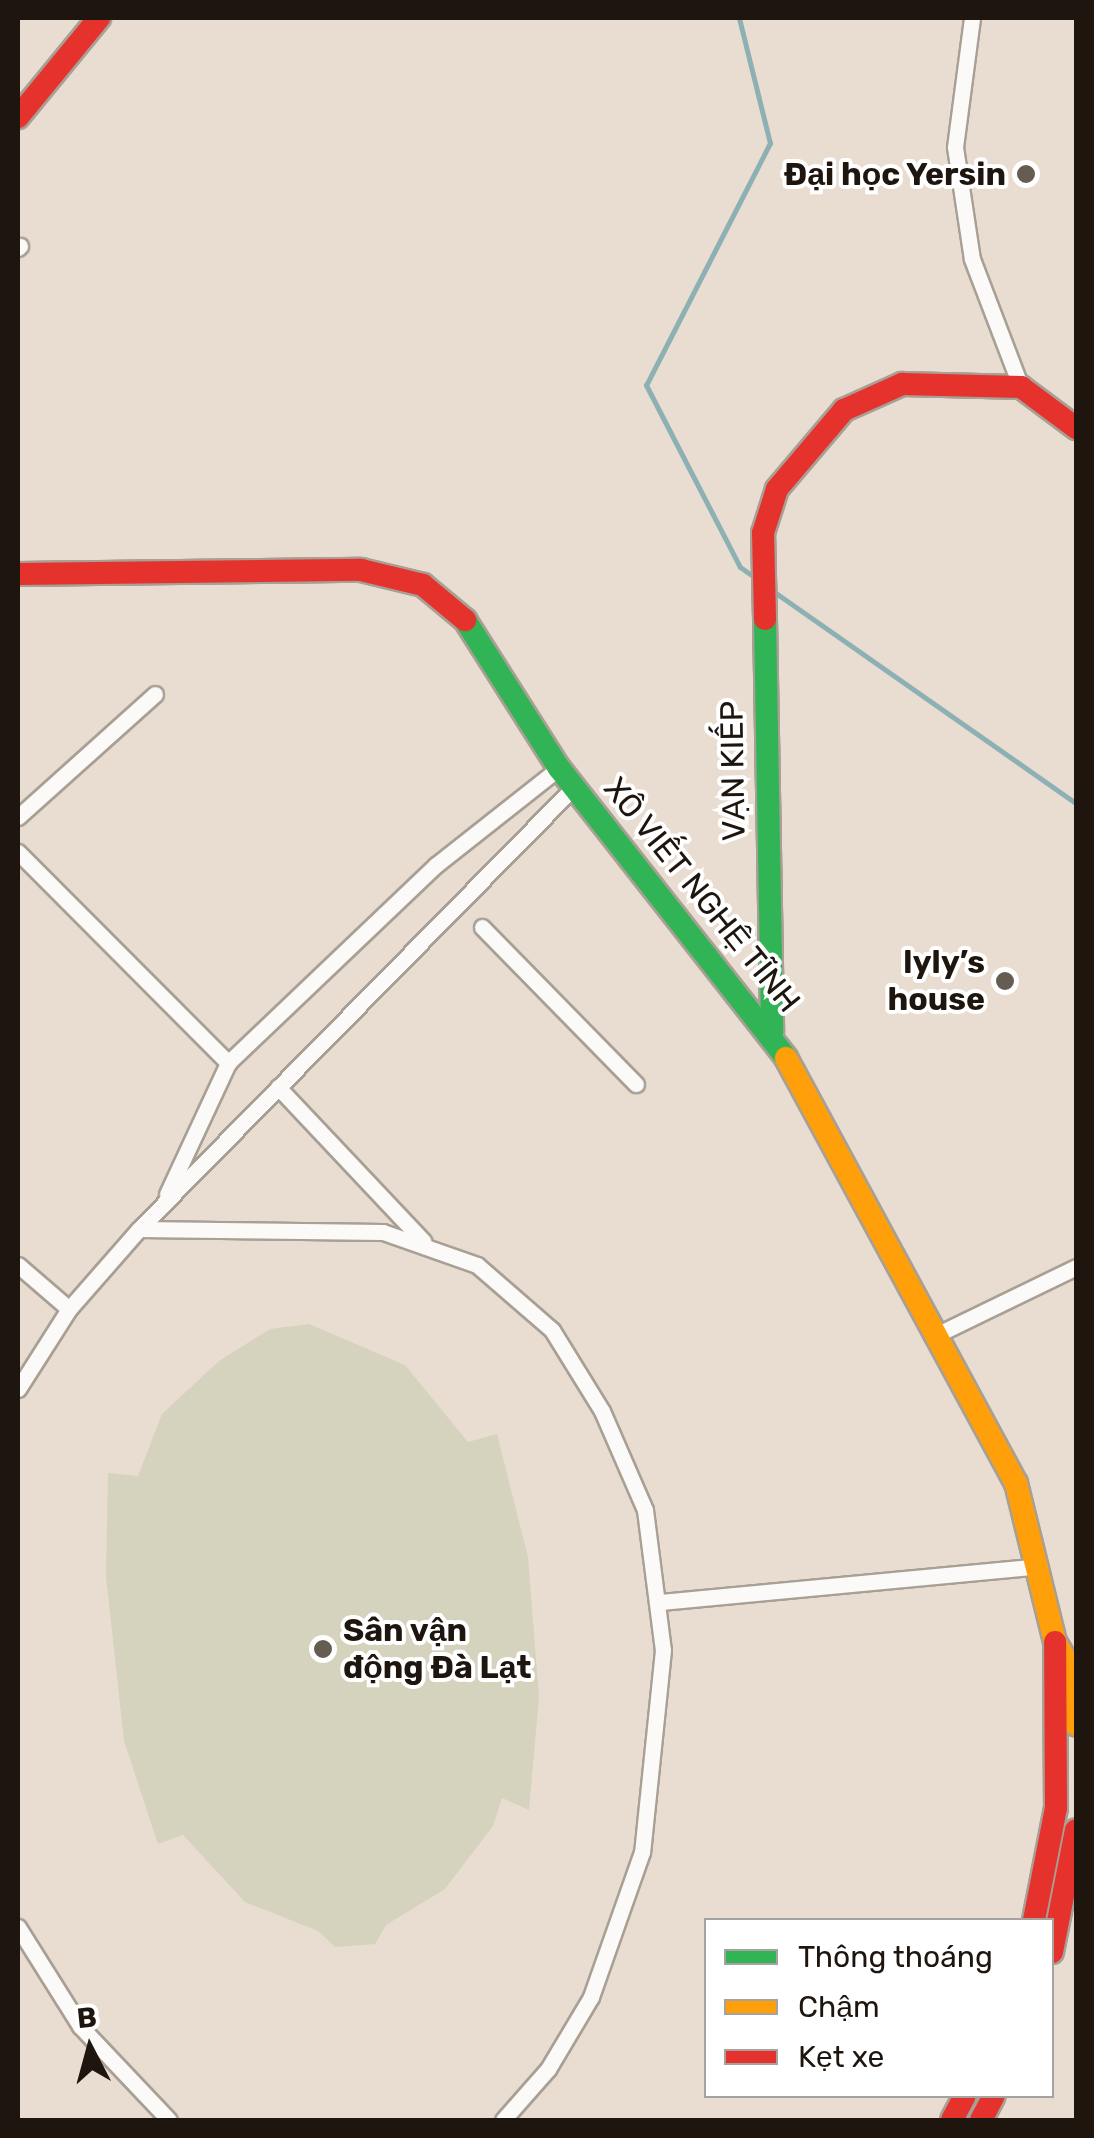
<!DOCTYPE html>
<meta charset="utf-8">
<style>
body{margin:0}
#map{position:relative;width:1094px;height:2138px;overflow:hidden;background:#e8ddd0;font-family:Rubik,sans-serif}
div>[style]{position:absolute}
.green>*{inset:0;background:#d5d3bd}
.stream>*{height:5px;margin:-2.5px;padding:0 2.5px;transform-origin:2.5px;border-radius:2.5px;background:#8cb0b3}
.roads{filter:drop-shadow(2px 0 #a89f95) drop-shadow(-2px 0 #a89f95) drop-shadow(0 2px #a89f95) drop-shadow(0 -2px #a89f95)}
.street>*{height:15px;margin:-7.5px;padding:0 7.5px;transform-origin:7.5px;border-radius:7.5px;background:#fcfaf8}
.fast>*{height:22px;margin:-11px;padding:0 11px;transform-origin:11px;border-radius:11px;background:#30b455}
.slow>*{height:22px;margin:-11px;padding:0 11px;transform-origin:11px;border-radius:11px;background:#ff9f0a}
.jam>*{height:22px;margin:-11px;padding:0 11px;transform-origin:11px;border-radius:11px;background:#e5322d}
.dots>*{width:28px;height:28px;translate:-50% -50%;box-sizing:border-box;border:5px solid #fff;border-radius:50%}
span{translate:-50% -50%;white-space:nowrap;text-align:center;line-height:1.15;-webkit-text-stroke:8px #fff;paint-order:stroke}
.poi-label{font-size:32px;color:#1e160e;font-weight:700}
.right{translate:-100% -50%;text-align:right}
.left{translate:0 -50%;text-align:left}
.street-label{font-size:32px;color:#1e160e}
.frame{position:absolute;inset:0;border:20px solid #1e160e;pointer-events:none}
.legend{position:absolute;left:704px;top:1918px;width:350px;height:180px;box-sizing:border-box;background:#fff;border:2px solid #a5a29f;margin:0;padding:12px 18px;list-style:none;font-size:30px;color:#1e160e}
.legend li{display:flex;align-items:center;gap:20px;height:50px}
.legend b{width:50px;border:2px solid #a5a29f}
.north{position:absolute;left:40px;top:1998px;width:100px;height:100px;-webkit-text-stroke:8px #fff;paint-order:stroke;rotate:354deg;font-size:28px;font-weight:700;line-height:40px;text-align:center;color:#1e160e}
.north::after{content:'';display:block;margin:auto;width:35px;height:45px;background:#1e160e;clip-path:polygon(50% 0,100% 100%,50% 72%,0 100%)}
</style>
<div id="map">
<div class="green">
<div style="clip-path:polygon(309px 1324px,405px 1365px,468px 1442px,497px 1434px,528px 1557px,539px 1697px,529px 1810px,502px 1798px,493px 1826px,445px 1889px,386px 1925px,375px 1944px,335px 1947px,318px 1931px,245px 1902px,183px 1835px,158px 1844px,124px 1741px,106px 1576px,108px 1473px,138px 1476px,162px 1414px,219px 1361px,270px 1329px)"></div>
</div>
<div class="stream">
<div style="left:739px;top:18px;width:129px;rotate:76.1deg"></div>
<div style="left:770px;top:143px;width:272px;rotate:117.1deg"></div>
<div style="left:646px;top:385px;width:205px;rotate:62.7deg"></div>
<div style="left:740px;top:567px;width:21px;rotate:35deg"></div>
<div style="left:770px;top:589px;width:373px;rotate:35deg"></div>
</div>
<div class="roads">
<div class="street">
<div style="left:972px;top:18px;width:130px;rotate:97.5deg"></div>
<div style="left:955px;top:147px;width:113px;rotate:81.4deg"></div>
<div style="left:972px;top:259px;width:137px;rotate:69.1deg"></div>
<div style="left:18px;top:248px;width:3px;rotate:-45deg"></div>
<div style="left:18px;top:817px;width:184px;rotate:-41.9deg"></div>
<div style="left:18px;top:852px;width:298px;rotate:45.1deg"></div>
<div style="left:482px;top:927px;width:220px;rotate:45.6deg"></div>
<div style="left:278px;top:1087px;width:212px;rotate:46.7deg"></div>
<div style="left:167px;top:1194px;width:145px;rotate:-65deg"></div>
<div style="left:228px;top:1063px;width:287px;rotate:-43.6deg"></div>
<div style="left:436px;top:865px;width:157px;rotate:-38.3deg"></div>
<div style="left:139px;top:1229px;width:244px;rotate:0.7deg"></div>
<div style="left:383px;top:1232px;width:100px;rotate:19.3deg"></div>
<div style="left:477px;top:1265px;width:99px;rotate:40.9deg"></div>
<div style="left:552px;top:1330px;width:95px;rotate:58.3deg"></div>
<div style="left:602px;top:1411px;width:108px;rotate:66.5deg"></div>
<div style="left:645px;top:1510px;width:141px;rotate:82.7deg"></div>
<div style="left:663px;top:1650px;width:203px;rotate:95.9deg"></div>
<div style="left:642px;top:1852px;width:154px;rotate:109.4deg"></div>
<div style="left:591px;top:1997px;width:84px;rotate:120.8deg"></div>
<div style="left:548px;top:2069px;width:68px;rotate:131.4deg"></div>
<div style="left:18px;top:1265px;width:67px;rotate:40.8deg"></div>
<div style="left:934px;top:1336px;width:158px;rotate:-25.9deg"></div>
<div style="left:18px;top:1389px;width:95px;rotate:-57.5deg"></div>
<div style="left:69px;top:1309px;width:106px;rotate:-48.8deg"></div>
<div style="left:139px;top:1229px;width:620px;rotate:-45.46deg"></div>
<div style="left:660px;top:1602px;width:381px;rotate:-5.4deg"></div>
<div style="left:18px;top:1927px;width:117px;rotate:57.9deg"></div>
<div style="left:80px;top:2026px;width:129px;rotate:46.6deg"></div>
</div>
<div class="fast">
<div style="left:765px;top:619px;width:413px;rotate:89deg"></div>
<div style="left:465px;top:620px;width:175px;rotate:57.6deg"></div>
<div style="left:559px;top:768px;width:368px;rotate:51.9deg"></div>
</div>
<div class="slow">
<div style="left:786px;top:1058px;width:483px;rotate:61.6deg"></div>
<div style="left:1016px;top:1483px;width:164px;rotate:76.2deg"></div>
<div style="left:1055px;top:1642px;width:29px;rotate:59deg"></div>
<div style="left:1070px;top:1667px;width:58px;rotate:84.1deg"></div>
</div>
<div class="jam">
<div style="left:18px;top:117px;width:128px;rotate:-50.7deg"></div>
<div style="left:18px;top:574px;width:343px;rotate:-0.7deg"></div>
<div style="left:361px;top:570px;width:64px;rotate:13.6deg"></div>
<div style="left:423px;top:585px;width:55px;rotate:39.8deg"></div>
<div style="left:765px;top:619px;width:86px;rotate:-91.3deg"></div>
<div style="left:763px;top:533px;width:46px;rotate:-72.3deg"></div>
<div style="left:777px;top:489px;width:104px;rotate:-49.7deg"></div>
<div style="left:844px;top:410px;width:64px;rotate:-24.1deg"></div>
<div style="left:902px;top:384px;width:119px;rotate:1.4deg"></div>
<div style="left:1021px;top:387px;width:69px;rotate:36.7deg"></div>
<div style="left:1034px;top:1920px;width:114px;rotate:-78.9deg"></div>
<div style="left:1056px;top:1808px;width:166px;rotate:-90.3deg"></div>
<div style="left:1052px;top:1952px;width:124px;rotate:-78.9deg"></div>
<div style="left:952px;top:2120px;width:27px;rotate:-62deg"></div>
<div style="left:981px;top:2120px;width:27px;rotate:-62deg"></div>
</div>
</div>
<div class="dots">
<div style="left:1026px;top:174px;background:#655c52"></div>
<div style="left:1005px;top:981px;background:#655c52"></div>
<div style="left:323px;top:1649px;background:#655c52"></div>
</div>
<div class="poi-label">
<span class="right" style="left:1006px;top:174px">Đại học Yersin</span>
<span class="right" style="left:985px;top:981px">lyly’s<br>house</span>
<span class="left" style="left:343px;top:1649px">Sân vận<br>động Đà Lạt</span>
</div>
<div class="street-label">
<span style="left:733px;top:771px;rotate:-91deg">VẠN KIẾP</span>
<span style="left:702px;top:895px;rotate:51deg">XÔ VIẾT NGHỆ TĨNH</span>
</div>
<div class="frame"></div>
<ul class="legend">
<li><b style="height:12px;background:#30b455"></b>Thông thoáng</li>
<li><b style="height:12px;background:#ff9f0a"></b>Chậm</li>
<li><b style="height:12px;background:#e5322d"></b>Kẹt xe</li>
</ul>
<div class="north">B</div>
</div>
